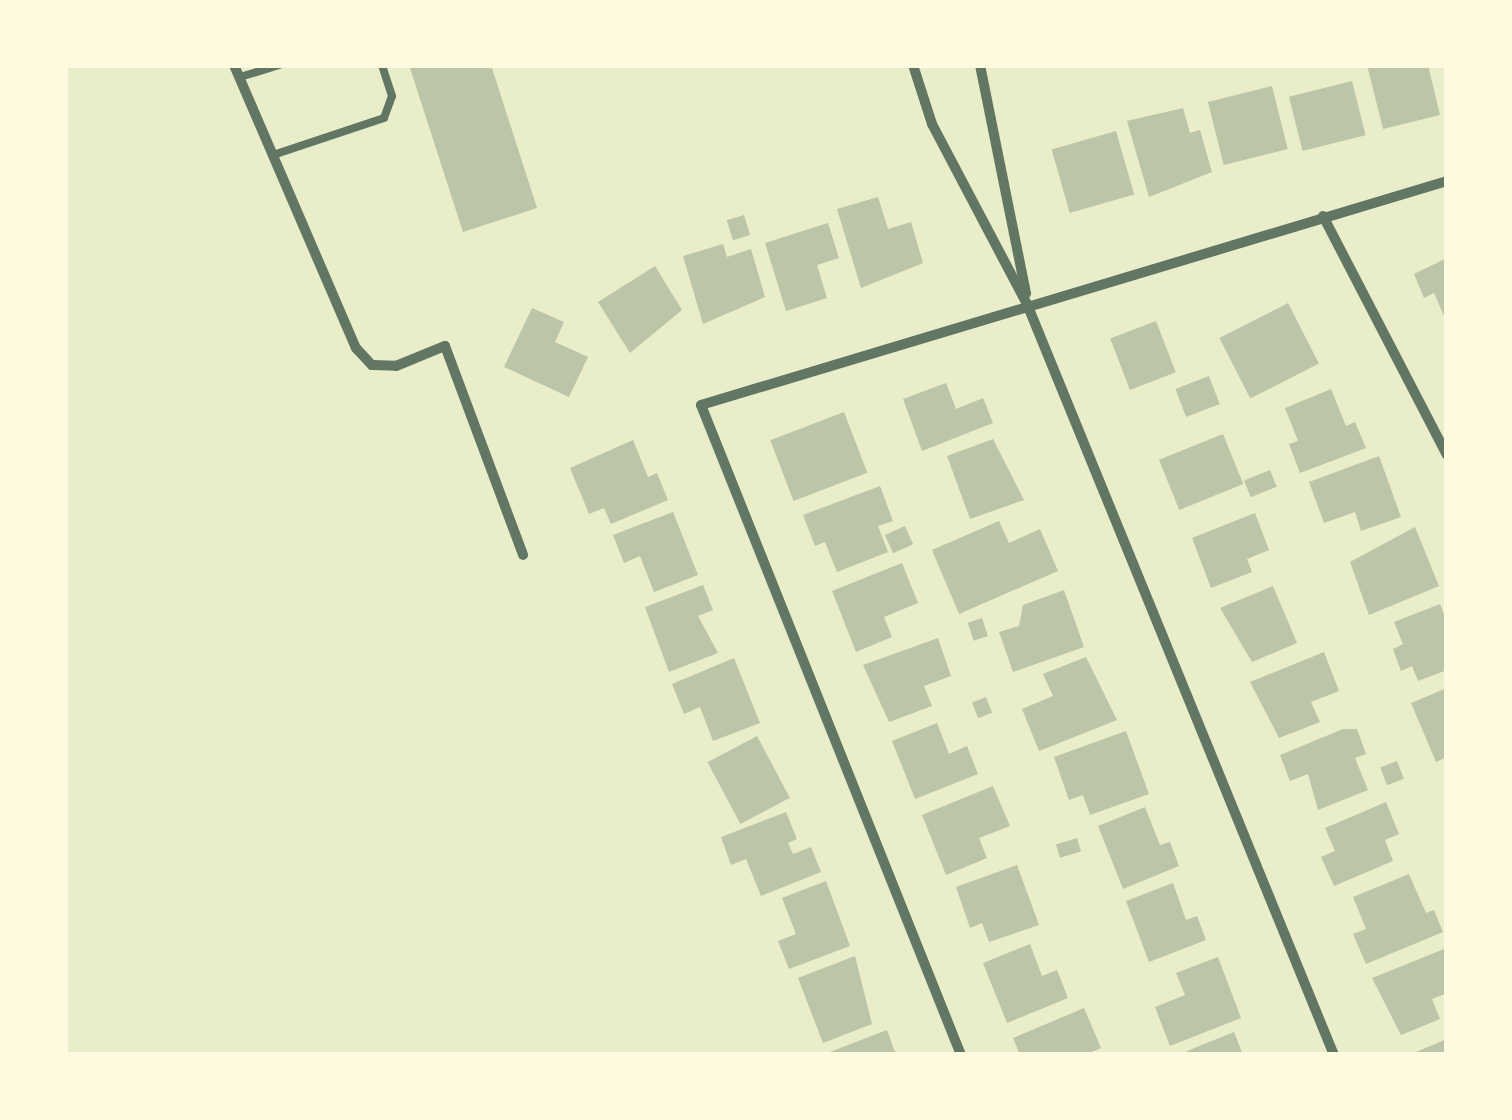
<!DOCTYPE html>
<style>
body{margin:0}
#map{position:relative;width:1512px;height:1120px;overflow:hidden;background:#e9edc9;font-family:"Nunito Sans",sans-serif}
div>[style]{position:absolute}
.building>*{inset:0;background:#bcc5a7;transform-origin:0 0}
.service>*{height:8px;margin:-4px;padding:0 4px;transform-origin:4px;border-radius:4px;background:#617663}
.minor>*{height:10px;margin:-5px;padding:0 5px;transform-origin:5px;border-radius:5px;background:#617663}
span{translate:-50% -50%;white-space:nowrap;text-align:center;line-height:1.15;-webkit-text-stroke:8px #fefae0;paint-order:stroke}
.frame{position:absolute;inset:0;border:68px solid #fefae0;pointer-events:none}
</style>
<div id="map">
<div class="building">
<div style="clip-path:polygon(409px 65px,491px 65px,537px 208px,463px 232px)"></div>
<div style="clip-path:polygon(1367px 65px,1428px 65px,1440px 115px,1383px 129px)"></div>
<div style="left:1352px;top:81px;width:56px;height:65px;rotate:76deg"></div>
<div style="left:1272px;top:86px;width:65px;height:66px;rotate:76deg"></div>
<div style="clip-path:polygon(1183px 108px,1190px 133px,1200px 130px,1212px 172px,1149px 197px,1127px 121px)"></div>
<div style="left:1116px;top:131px;width:66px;height:67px;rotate:74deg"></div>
<div style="clip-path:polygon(878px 197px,888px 229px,911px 222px,923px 263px,861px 288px,837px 209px)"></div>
<div style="left:744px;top:215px;width:21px;height:18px;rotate:73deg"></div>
<div style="clip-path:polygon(828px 223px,839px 258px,817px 265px,827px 298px,786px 311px,765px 243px)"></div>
<div style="clip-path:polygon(723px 244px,727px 257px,751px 249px,765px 297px,703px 324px,683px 256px)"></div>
<div style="clip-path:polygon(1447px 258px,1447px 323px,1434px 293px,1424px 298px,1414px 274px)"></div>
<div style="clip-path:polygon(655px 266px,682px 310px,630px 353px,598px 302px)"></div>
<div style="left:1288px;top:303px;width:68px;height:77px;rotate:63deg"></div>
<div style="clip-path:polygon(532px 308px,564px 322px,555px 342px,588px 357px,569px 397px,504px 367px)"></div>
<div style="left:1156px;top:321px;width:55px;height:49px;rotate:69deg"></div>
<div style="left:1209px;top:376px;width:30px;height:36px;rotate:69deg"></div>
<div style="clip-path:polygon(946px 383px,956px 409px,983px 398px,993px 423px,922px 451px,903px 399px)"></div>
<div style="clip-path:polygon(1331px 389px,1346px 426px,1355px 422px,1366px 448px,1300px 473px,1289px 444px,1298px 441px,1285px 408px)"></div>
<div style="left:844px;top:412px;width:65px;height:79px;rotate:69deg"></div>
<div style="left:1223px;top:434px;width:54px;height:69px;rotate:68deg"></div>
<div style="clip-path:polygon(993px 439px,1024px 500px,970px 519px,947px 456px)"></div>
<div style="clip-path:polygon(633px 440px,648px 477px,657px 473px,668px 500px,611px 524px,604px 508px,589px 514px,570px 468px)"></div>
<div style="clip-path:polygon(1379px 456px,1401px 517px,1361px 531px,1355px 512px,1324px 523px,1309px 482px)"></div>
<div style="left:1270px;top:470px;width:18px;height:28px;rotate:68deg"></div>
<div style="clip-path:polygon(880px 486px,893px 521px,878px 526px,888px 552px,837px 572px,825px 542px,815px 546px,803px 515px)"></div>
<div style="clip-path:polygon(673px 512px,698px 575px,654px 592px,640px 556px,624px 563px,613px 535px)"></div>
<div style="clip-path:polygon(1255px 513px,1269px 550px,1247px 559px,1252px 572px,1211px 588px,1192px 538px)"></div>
<div style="clip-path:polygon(999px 521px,1009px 543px,1040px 529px,1058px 571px,959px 614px,932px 550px)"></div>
<div style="left:905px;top:526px;width:20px;height:22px;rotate:66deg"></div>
<div style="clip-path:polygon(1415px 527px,1439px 586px,1369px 615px,1350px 562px)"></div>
<div style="clip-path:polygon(902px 563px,918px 603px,884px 617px,892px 637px,856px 652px,832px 591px)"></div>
<div style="clip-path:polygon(703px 585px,713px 610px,698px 616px,718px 653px,669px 672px,645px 607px)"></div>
<div style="clip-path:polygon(1273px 586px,1297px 643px,1252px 662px,1220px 608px)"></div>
<div style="clip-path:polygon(1064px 590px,1084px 647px,1013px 672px,999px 632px,1019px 626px,1023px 605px)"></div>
<div style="clip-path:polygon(1440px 604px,1447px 622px,1447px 670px,1418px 681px,1412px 666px,1401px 671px,1393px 649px,1403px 644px,1394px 622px)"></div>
<div style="left:982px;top:618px;width:19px;height:15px;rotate:72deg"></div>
<div style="clip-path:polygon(938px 638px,951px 676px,924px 686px,932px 706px,889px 722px,863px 665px)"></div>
<div style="clip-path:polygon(1324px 652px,1339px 691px,1311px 702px,1320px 722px,1279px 738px,1250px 682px)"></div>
<div style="clip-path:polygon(1086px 657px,1117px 720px,1039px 751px,1022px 709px,1053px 696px,1043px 674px)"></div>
<div style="clip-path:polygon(734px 658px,760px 723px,713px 741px,700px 707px,684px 714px,672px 684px)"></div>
<div style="clip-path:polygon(1447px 688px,1447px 757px,1436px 762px,1411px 703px)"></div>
<div style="left:986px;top:697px;width:17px;height:15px;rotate:69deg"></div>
<div style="clip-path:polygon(937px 723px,949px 754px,967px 746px,978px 774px,915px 799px,892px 741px)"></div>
<div style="clip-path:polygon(1343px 729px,1357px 729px,1366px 754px,1355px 758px,1368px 790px,1318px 810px,1308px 774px,1290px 781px,1280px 755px)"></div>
<div style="clip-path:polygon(1126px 731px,1149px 794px,1090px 815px,1083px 795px,1069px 800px,1054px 757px)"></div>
<div style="left:757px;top:736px;width:70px;height:56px;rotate:62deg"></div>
<div style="left:1397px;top:761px;width:19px;height:18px;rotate:69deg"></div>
<div style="clip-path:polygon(993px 786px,1010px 826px,979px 838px,987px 858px,946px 875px,922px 815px)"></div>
<div style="clip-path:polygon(1386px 802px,1399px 834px,1385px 840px,1393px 861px,1334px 886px,1321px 857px,1335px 851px,1325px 828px)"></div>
<div style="clip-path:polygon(1145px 807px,1160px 845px,1170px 842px,1179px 866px,1123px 889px,1098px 826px)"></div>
<div style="clip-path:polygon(786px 812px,797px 839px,788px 843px,793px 854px,811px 847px,821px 872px,761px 896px,746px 859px,731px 865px,721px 837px)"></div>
<div style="left:1077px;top:838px;width:14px;height:22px;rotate:73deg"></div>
<div style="clip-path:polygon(1017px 865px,1039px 925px,989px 942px,982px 923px,970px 928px,956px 887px)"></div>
<div style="clip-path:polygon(1409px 874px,1426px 913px,1434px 910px,1443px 932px,1366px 964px,1353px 934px,1366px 929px,1353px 897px)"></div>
<div style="clip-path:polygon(826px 881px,850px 946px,789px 969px,778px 941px,796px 934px,782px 898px)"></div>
<div style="clip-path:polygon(1173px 883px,1186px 920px,1197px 916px,1206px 940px,1149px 962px,1126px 901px)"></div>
<div style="clip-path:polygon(1030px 944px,1042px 976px,1057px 970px,1068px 998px,1007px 1023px,983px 963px)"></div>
<div style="clip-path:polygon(1444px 949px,1447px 993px,1432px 999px,1440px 1019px,1401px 1035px,1372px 978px)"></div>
<div style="clip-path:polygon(855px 956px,872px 1024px,823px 1043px,798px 978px)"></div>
<div style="clip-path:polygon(1218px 957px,1241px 1018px,1170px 1046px,1155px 1007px,1185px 995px,1176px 973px)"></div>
<div style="clip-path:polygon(1084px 1008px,1101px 1048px,1085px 1055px,1020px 1055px,1013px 1038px)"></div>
<div style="clip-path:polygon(887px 1030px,896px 1055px,822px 1055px)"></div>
<div style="clip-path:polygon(1234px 1032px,1243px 1055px,1189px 1055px,1187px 1051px)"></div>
<div style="clip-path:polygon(1447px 1039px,1447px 1055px,1409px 1055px)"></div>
</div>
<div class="service">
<div style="left:240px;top:77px;width:41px;rotate:-17.1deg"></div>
<div style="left:273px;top:155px;width:117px;rotate:-18.4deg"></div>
<div style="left:384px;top:118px;width:23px;rotate:-70deg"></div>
<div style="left:392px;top:96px;width:33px;rotate:-108deg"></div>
</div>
<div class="minor">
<div style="left:234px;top:65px;width:308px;rotate:66.7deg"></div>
<div style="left:356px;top:348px;width:23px;rotate:47deg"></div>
<div style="left:372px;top:365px;width:24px;rotate:2deg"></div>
<div style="left:396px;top:366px;width:53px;rotate:-22.2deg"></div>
<div style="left:445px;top:346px;width:223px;rotate:69.5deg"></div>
<div style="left:913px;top:65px;width:62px;rotate:72.1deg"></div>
<div style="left:932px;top:124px;width:204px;rotate:62.2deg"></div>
<div style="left:1027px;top:304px;width:811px;rotate:67.77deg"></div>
<div style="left:980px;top:65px;width:233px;rotate:78.6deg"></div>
<div style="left:1323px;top:216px;width:269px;rotate:62.6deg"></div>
<div style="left:961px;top:1055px;width:700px;rotate:-111.8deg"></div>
<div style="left:701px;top:405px;width:779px;rotate:-16.71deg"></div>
</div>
<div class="frame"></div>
</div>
